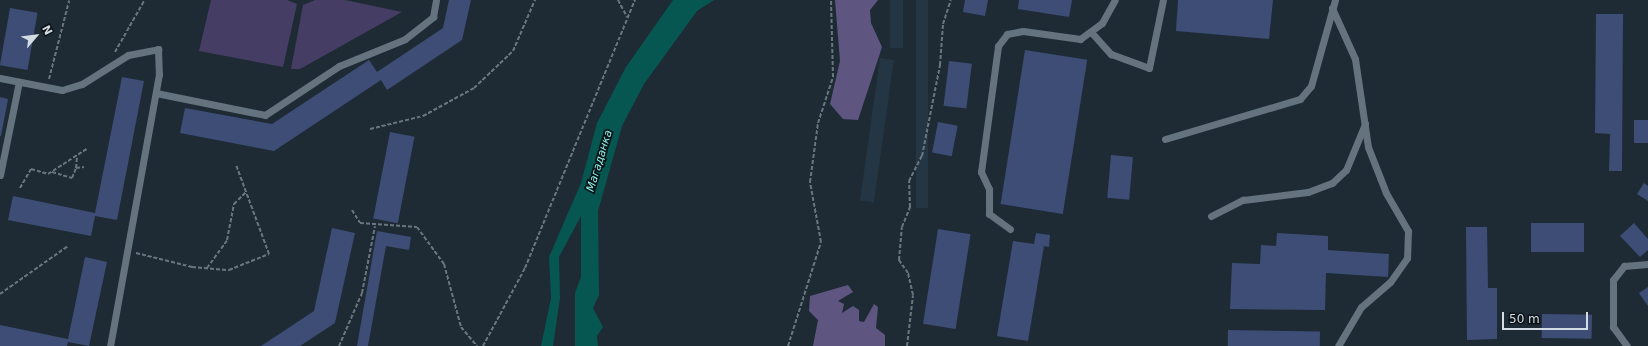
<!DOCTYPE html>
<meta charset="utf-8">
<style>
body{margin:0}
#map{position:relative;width:1648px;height:346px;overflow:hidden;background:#1e2b35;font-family:"DejaVu Sans",sans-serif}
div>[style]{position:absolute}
.built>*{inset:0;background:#243643;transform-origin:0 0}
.green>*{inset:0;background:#463d65}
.forest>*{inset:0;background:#5e5580}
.water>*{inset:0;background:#065651}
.building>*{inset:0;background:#3d4d75;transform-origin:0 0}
.path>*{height:2px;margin-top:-1px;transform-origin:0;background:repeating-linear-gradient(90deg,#6a757e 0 4px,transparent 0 6px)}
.lane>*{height:7px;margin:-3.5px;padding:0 3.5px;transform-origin:3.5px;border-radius:3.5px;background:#64737e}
span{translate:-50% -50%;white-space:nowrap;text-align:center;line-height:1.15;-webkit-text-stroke:3.5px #0d1317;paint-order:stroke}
.water-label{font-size:11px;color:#8cf4eb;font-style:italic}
.north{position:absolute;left:16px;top:16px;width:40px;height:40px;-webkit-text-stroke:3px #0d1317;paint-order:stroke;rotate:62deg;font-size:11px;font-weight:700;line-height:16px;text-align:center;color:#d4dce3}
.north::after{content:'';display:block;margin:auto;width:14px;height:18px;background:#d4dce3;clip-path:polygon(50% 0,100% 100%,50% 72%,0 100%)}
.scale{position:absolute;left:1502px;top:312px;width:86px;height:18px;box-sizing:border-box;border:2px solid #d4dce3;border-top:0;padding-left:5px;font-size:12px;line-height:14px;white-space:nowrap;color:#d4dce3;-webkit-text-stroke:3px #0d1317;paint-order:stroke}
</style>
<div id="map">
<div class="built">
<div style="left:890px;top:0;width:13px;height:48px"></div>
<div style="left:916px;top:0;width:12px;height:208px"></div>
<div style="left:880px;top:58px;width:14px;height:144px;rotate:8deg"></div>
</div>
<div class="green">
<div style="clip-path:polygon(211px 0,287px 0,297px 4px,283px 67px,199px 51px)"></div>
<div style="clip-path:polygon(315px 0,345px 0,402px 12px,300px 69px,291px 69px,303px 5px)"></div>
</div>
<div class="forest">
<div style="clip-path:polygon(835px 0,878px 0,870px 10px,871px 23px,882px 47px,858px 120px,843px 119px,830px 104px,840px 61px)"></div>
<div style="clip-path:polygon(848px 285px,853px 292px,838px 301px,844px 304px,842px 313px,853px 306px,859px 310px,859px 321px,864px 322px,874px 304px,878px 307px,876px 328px,885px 335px,885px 346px,813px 346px,818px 320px,809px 311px,810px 296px)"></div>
</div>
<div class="water">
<div style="clip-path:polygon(673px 0,714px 0,697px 11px,644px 84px,622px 126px,598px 211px,599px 295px,593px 308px,603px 327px,597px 336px,598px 346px,575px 346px,575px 293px,581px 277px,581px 216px,559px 257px,560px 298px,553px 346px,541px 346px,551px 298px,549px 257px,581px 183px,597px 123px,626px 67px)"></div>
</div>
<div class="building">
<div style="clip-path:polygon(449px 0,471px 0,462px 40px,387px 90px,381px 80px,274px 151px,180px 133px,185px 108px,272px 124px,369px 60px,377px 72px,443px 28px)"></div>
<div style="clip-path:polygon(965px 0,988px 0,985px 16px,963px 12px)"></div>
<div style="clip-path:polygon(1019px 0,1072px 0,1069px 17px,1018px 9px)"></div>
<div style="clip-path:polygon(1178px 0,1273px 0,1269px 39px,1176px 31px)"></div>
<div style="left:10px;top:8px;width:28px;height:58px;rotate:10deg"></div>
<div style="clip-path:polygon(1596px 14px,1623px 14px,1622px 171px,1609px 171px,1610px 134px,1595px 133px)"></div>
<div style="left:1025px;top:50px;width:63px;height:156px;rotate:9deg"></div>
<div style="left:949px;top:61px;width:23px;height:45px;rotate:7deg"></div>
<div style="clip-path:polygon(122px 77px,144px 81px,117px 220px,95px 216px,91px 236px,8px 220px,13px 196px,95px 213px)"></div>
<div style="clip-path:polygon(0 97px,8px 99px,1px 136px,0 136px)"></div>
<div style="left:1648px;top:120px;width:23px;height:14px;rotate:90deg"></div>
<div style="left:938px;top:122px;width:20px;height:31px;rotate:11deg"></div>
<div style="left:390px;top:132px;width:25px;height:88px;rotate:11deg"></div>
<div style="left:1111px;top:155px;width:22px;height:43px;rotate:5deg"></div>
<div style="clip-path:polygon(1644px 183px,1648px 186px,1648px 201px,1637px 194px)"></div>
<div style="left:1531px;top:223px;width:53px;height:29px"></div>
<div style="clip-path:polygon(1634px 223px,1648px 239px,1648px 250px,1640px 257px,1620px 236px)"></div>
<div style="clip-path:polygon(1466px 227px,1487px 227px,1488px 288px,1497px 288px,1497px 339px,1467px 340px)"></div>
<div style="clip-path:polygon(332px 228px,355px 233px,335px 323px,300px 346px,261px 346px,314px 311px)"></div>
<div style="left:938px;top:229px;width:33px;height:96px;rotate:9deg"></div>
<div style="clip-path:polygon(377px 231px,411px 237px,409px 250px,386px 246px,368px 346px,357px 346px)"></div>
<div style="clip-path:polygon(1036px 233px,1050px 235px,1049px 247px,1044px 246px,1028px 341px,997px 336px,1013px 241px,1034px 244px)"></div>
<div style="clip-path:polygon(1277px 233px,1328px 236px,1328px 250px,1389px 254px,1388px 277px,1326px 273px,1325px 310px,1230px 309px,1232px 263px,1260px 264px,1261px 245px,1276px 246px)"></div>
<div style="clip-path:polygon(85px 257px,107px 262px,89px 346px,68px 342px,67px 346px,0 346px,0 325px,68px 339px)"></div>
<div style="clip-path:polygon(1648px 287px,1648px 306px,1639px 293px)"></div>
<div style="left:1542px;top:314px;width:50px;height:24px;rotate:1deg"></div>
<div style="left:1228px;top:330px;width:92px;height:16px;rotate:1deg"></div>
</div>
<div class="path">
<div style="left:618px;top:0;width:19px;rotate:62deg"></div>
<div style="left:115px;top:52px;width:59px;rotate:-60.4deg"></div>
<div style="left:49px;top:79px;width:81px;rotate:-75.6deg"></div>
<div style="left:370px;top:129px;width:55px;rotate:-13.8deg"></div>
<div style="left:423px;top:116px;width:58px;rotate:-28.8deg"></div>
<div style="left:474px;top:88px;width:54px;rotate:-43.5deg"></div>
<div style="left:513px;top:51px;width:56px;rotate:-66.7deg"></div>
<div style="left:76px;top:168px;width:11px;rotate:-85deg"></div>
<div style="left:52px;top:172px;width:21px;rotate:17deg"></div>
<div style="left:72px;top:178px;width:11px;rotate:-68deg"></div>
<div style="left:76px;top:168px;width:8px;rotate:-7deg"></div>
<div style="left:20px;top:188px;width:22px;rotate:-60deg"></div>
<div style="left:31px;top:169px;width:18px;rotate:16deg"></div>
<div style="left:48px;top:174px;width:48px;rotate:-33deg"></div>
<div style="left:352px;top:210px;width:15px;rotate:58deg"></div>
<div style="left:360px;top:223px;width:57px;rotate:4deg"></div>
<div style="left:417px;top:227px;width:46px;rotate:53.9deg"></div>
<div style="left:444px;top:264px;width:65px;rotate:74.9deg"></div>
<div style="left:461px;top:327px;width:25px;rotate:50deg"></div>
<div style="left:136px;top:253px;width:58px;rotate:14deg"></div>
<div style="left:192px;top:267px;width:37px;rotate:5deg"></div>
<div style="left:229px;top:270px;width:43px;rotate:-21.8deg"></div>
<div style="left:269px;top:254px;width:95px;rotate:-110.3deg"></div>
<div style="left:207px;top:268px;width:34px;rotate:-54deg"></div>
<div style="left:227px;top:240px;width:37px;rotate:-79deg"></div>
<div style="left:234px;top:204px;width:17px;rotate:-45deg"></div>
<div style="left:0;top:294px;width:83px;rotate:-35.2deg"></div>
<div style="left:339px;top:346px;width:58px;rotate:-66.5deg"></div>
<div style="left:362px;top:293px;width:68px;rotate:-79deg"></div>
<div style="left:483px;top:346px;width:89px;rotate:-61.7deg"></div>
<div style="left:525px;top:268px;width:290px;rotate:-67.7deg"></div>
<div style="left:788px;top:346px;width:109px;rotate:-72.4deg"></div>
<div style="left:821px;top:242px;width:61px;rotate:-100.4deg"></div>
<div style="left:810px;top:182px;width:60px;rotate:-82.3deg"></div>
<div style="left:818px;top:123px;width:48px;rotate:-71.9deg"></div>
<div style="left:833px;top:77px;width:77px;rotate:-91.5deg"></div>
<div style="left:907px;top:346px;width:51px;rotate:-83.3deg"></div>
<div style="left:913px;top:295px;width:23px;rotate:-103deg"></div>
<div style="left:908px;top:273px;width:16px;rotate:-125deg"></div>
<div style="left:899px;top:260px;width:33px;rotate:-85deg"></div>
<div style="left:902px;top:227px;width:22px;rotate:-68deg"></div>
<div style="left:910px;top:207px;width:26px;rotate:-92deg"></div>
<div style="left:909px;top:181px;width:28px;rotate:-63deg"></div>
<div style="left:922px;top:156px;width:93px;rotate:-78.8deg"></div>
<div style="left:940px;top:65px;width:41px;rotate:-85.8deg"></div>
<div style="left:943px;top:24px;width:25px;rotate:-72deg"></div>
</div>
<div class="lane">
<div style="left:1332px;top:8px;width:56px;rotate:65.7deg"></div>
<div style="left:1355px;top:59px;width:89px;rotate:81.6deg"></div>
<div style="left:1368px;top:147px;width:49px;rotate:68.6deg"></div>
<div style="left:1386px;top:193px;width:44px;rotate:59.9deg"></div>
<div style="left:1408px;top:231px;width:27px;rotate:92deg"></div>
<div style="left:1407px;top:258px;width:29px;rotate:125deg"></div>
<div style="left:1390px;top:282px;width:38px;rotate:139deg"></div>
<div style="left:1361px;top:307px;width:45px;rotate:120.5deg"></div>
<div style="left:1091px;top:32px;width:30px;rotate:48deg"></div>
<div style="left:1111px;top:54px;width:40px;rotate:20.2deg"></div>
<div style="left:1149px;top:68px;width:69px;rotate:-78.4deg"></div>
<div style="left:0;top:78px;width:63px;rotate:11deg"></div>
<div style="left:62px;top:90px;width:21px;rotate:-17deg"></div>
<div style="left:82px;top:84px;width:54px;rotate:-32.2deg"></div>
<div style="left:128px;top:55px;width:31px;rotate:-11deg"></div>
<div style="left:158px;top:49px;width:25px;rotate:88deg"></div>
<div style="left:159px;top:74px;width:276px;rotate:100.2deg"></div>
<div style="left:156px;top:93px;width:111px;rotate:11.4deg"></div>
<div style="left:265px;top:115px;width:89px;rotate:-33.5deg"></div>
<div style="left:339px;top:66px;width:71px;rotate:-22.2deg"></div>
<div style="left:405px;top:39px;width:36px;rotate:-38deg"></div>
<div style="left:433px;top:17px;width:17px;rotate:-80deg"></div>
<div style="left:1165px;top:139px;width:141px;rotate:-16.5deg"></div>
<div style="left:1300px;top:99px;width:17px;rotate:-50deg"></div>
<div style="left:1311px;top:86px;width:89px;rotate:-74.4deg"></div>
<div style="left:0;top:175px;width:95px;rotate:-78.5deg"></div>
<div style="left:1211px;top:216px;width:36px;rotate:-27deg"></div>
<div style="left:1243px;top:200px;width:65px;rotate:-7deg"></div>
<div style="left:1308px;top:192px;width:26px;rotate:-21deg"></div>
<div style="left:1332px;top:183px;width:19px;rotate:-43deg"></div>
<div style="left:1346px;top:170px;width:50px;rotate:-67.6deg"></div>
<div style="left:1010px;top:229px;width:26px;rotate:-144deg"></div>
<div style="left:989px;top:214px;width:25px;rotate:-90deg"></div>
<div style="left:989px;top:189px;width:19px;rotate:-115deg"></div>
<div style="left:981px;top:172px;width:127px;rotate:-82.3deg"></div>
<div style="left:998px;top:46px;width:15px;rotate:-53deg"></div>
<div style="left:1007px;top:34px;width:16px;rotate:-11deg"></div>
<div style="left:1023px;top:31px;width:58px;rotate:8deg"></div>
<div style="left:1080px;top:39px;width:27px;rotate:-36deg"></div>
<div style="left:1102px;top:23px;width:26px;rotate:-61deg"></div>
<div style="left:1627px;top:346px;width:24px;rotate:-126deg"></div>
<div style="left:1613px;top:327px;width:47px;rotate:-90deg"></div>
<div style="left:1613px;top:280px;width:18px;rotate:-52deg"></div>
<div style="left:1624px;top:266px;width:24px;rotate:-5deg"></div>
</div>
<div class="water-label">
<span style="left:600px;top:161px;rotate:-73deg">Магаданка</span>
</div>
<div class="north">N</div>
<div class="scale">50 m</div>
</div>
